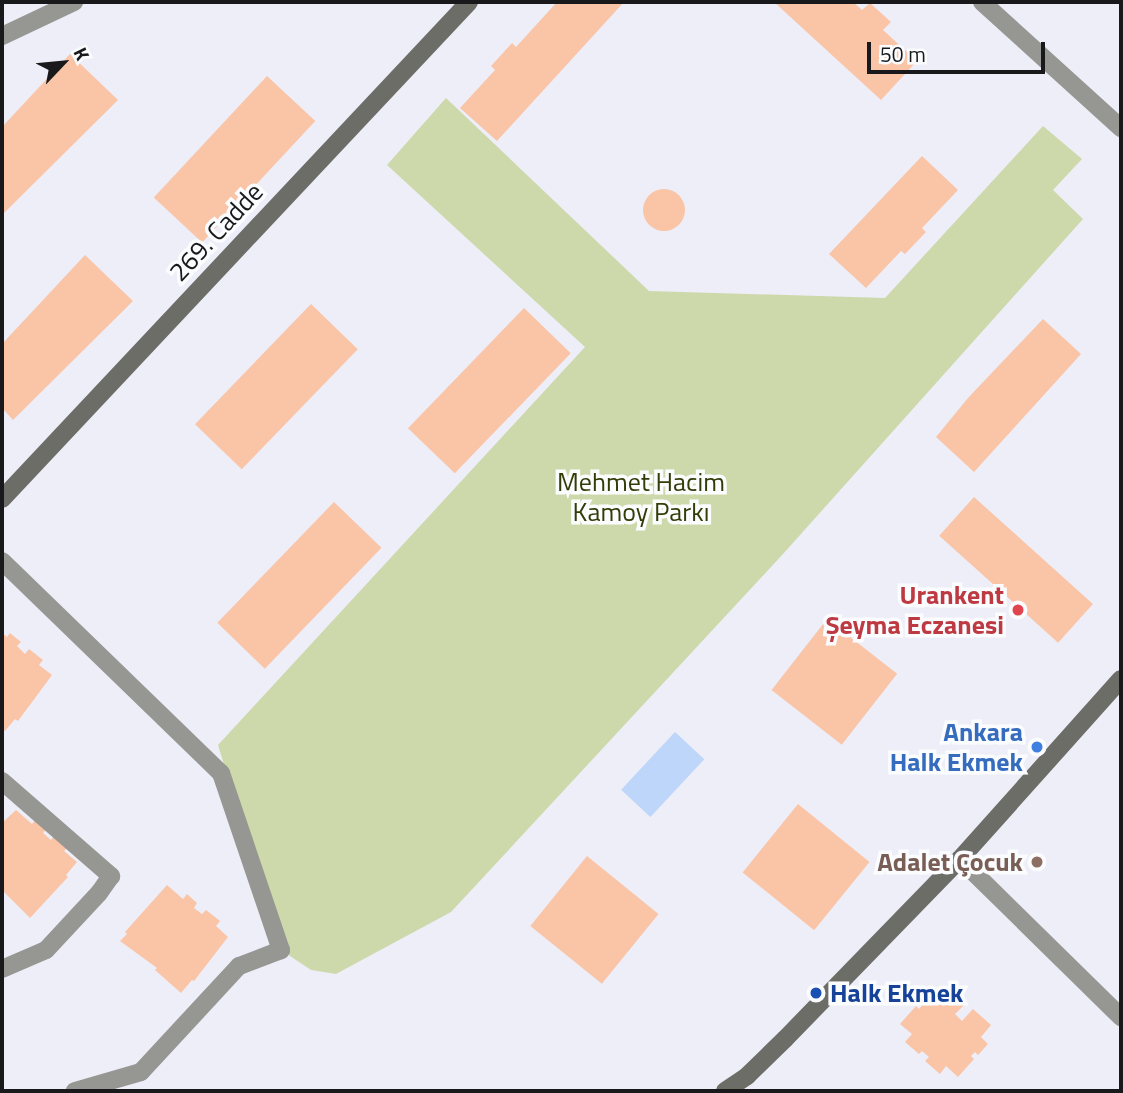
<!DOCTYPE html>
<meta charset="utf-8">
<style>
body{margin:0}
#map{position:relative;width:1123px;height:1093px;overflow:hidden;background:#edeef8;font-family:"Titillium Web",sans-serif}
div>[style]{position:absolute}
.green>*{inset:0;background:#cdd9ab}
.water>*{inset:0;background:#bdd6f9;transform-origin:0 0}
.building>*{inset:0;background:#fac4a7;transform-origin:0 0}
.round{border-radius:50%}
.street>*{height:18px;margin:-9px;padding:0 9px;transform-origin:9px;border-radius:9px;background:#969692}
.secondary>*{height:18px;margin:-9px;padding:0 9px;transform-origin:9px;border-radius:9px;background:#6c6d67}
.dots>*{width:19px;height:19px;translate:-50% -50%;box-sizing:border-box;border:4px solid #fbfcfe;border-radius:50%}
span{translate:-50% -50%;white-space:nowrap;text-align:center;line-height:1.15;-webkit-text-stroke:7px #fbfcfe;paint-order:stroke}
.street-label{font-size:26px;color:#19191c}
.park-label{font-size:26px;color:#333c07}
.health-label{font-size:26px;color:#be3a42;font-weight:700}
.right{translate:-100% -50%;text-align:right}
.shop-label{font-size:26px;color:#366cbe;font-weight:700}
.education-label{font-size:26px;color:#785e54;font-weight:700}
.transit-label{font-size:26px;color:#164399;font-weight:700}
.left{translate:0 -50%;text-align:left}
.frame{position:absolute;inset:0;border:4px solid #19191c;pointer-events:none}
.north{position:absolute;left:28px;top:28px;width:70px;height:70px;-webkit-text-stroke:5px #fbfcfe;paint-order:stroke;rotate:64deg;font-size:19px;font-weight:700;line-height:28px;text-align:center;color:#19191c}
.north::after{content:'';display:block;margin:auto;width:24px;height:32px;background:#19191c;clip-path:polygon(50% 0,100% 100%,50% 72%,0 100%)}
.scale{position:absolute;left:867px;top:42px;width:178px;height:32px;box-sizing:border-box;border:4px solid #19191c;border-top:0;padding-left:9px;font-size:21px;line-height:24px;white-space:nowrap;color:#19191c;-webkit-text-stroke:5px #fbfcfe;paint-order:stroke}
</style>
<div id="map">
<div class="green">
<div style="clip-path:polygon(446px 98px,649px 291px,885px 298px,1043px 126px,1082px 159px,1053px 190px,1083px 219px,783px 554px,451px 912px,336px 974px,311px 970px,281px 950px,218px 745px,585px 347px,387px 165px)"></div>
</div>
<div class="water">
<div style="left:675px;top:732px;width:40px;height:79px;rotate:43deg"></div>
</div>
<div class="building">
<div style="clip-path:polygon(557px 2px,624px 2px,497px 141px,460px 108px,495px 70px,491px 66px,512px 43px,516px 47px)"></div>
<div style="clip-path:polygon(774px 2px,853px 2px,862px 10px,870px 3px,891px 22px,883px 30px,917px 61px,881px 100px)"></div>
<div style="clip-path:polygon(70px 54px,118px 100px,2px 215px,2px 127px)"></div>
<div style="left:267px;top:76px;width:66px;height:166px;rotate:43deg"></div>
<div style="clip-path:polygon(922px 156px,958px 190px,922px 228px,926px 232px,905px 254px,901px 251px,866px 288px,829px 254px)"></div>
<div class="round" style="left:643px;top:189px;width:42px;height:42px"></div>
<div style="clip-path:polygon(85px 255px,133px 301px,13px 420px,2px 408px,2px 344px)"></div>
<div style="left:311px;top:304px;width:65px;height:167px;rotate:44deg"></div>
<div style="left:524px;top:308px;width:65px;height:167px;rotate:44deg"></div>
<div style="clip-path:polygon(1043px 319px,1081px 354px,974px 472px,936px 437px,968px 398px)"></div>
<div style="left:974px;top:497px;width:160px;height:52px;rotate:42deg"></div>
<div style="left:334px;top:502px;width:66px;height:168px;rotate:44deg"></div>
<div style="left:827px;top:619px;width:89px;height:90px;rotate:38deg"></div>
<div style="clip-path:polygon(2px 633px,7px 637px,10px 633px,21px 642px,17px 646px,25px 654px,29px 649px,43px 660px,39px 665px,52px 675px,18px 721px,15px 719px,5px 731px,2px 729px)"></div>
<div style="left:798px;top:804px;width:92px;height:88px;rotate:39deg"></div>
<div style="clip-path:polygon(16px 810px,32px 824px,36px 819px,47px 828px,43px 833px,51px 840px,55px 835px,68px 847px,64px 851px,77px 862px,66px 875px,68px 877px,30px 918px,2px 890px,2px 823px)"></div>
<div style="left:587px;top:856px;width:92px;height:90px;rotate:39deg"></div>
<div style="clip-path:polygon(167px 885px,183px 899px,187px 894px,197px 903px,194px 908px,202px 914px,206px 910px,220px 921px,216px 926px,228px 937px,194px 981px,192px 980px,181px 993px,155px 970px,157px 968px,120px 941px,127px 934px,125px 932px)"></div>
<div style="clip-path:polygon(948px 986px,966px 1003px,955px 1014px,962px 1021px,973px 1009px,991px 1025px,981px 1037px,988px 1044px,978px 1055px,975px 1052px,971px 1056px,974px 1059px,958px 1077px,946px 1066px,940px 1074px,925px 1061px,929px 1057px,922px 1051px,919px 1054px,905px 1042px,912px 1034px,900px 1024px,916px 1006px,919px 1009px,923px 1004px,920px 1001px,930px 991px,937px 998px)"></div>
</div>
<div class="street">
<div style="left:982px;top:2px;width:188px;rotate:42.2deg"></div>
<div style="left:2px;top:36px;width:80px;rotate:-25.3deg"></div>
<div style="left:2px;top:561px;width:305px;rotate:44.1deg"></div>
<div style="left:221px;top:773px;width:187px;rotate:71.3deg"></div>
<div style="left:281px;top:950px;width:45px;rotate:159.1deg"></div>
<div style="left:239px;top:966px;width:144px;rotate:132.8deg"></div>
<div style="left:141px;top:1072px;width:69px;rotate:163.9deg"></div>
<div style="left:2px;top:781px;width:145px;rotate:41.1deg"></div>
<div style="left:111px;top:876px;width:21px;rotate:125deg"></div>
<div style="left:99px;top:893px;width:78px;rotate:132.9deg"></div>
<div style="left:46px;top:950px;width:48px;rotate:156.6deg"></div>
<div style="left:960px;top:859px;width:226px;rotate:44.5deg"></div>
</div>
<div class="secondary">
<div style="left:2px;top:499px;width:682px;rotate:-46.78deg"></div>
<div style="left:725px;top:1091px;width:27px;rotate:-34deg"></div>
<div style="left:747px;top:1076px;width:53px;rotate:-44.2deg"></div>
<div style="left:785px;top:1039px;width:251px;rotate:-45.8deg"></div>
<div style="left:960px;top:859px;width:241px;rotate:-48.2deg"></div>
</div>
<div class="dots">
<div style="left:1018px;top:610px;background:#e0444e"></div>
<div style="left:1037px;top:747px;background:#3f7fe0"></div>
<div style="left:1037px;top:862px;background:#8d6e63"></div>
<div style="left:816px;top:993px;background:#1a4fb4"></div>
</div>
<div class="street-label">
<span style="left:216px;top:232px;rotate:-47deg">269. Cadde</span>
</div>
<div class="park-label">
<span style="left:641px;top:497px">Mehmet Hacim<br>Kamoy Parkı</span>
</div>
<div class="health-label">
<span class="right" style="left:1004px;top:610px">Urankent<br>Şeyma Eczanesi</span>
</div>
<div class="shop-label">
<span class="right" style="left:1023px;top:747px">Ankara<br>Halk Ekmek</span>
</div>
<div class="education-label">
<span class="right" style="left:1023px;top:862px">Adalet Çocuk</span>
</div>
<div class="transit-label">
<span class="left" style="left:830px;top:993px">Halk Ekmek</span>
</div>
<div class="frame"></div>
<div class="north">K</div>
<div class="scale">50 m</div>
</div>
